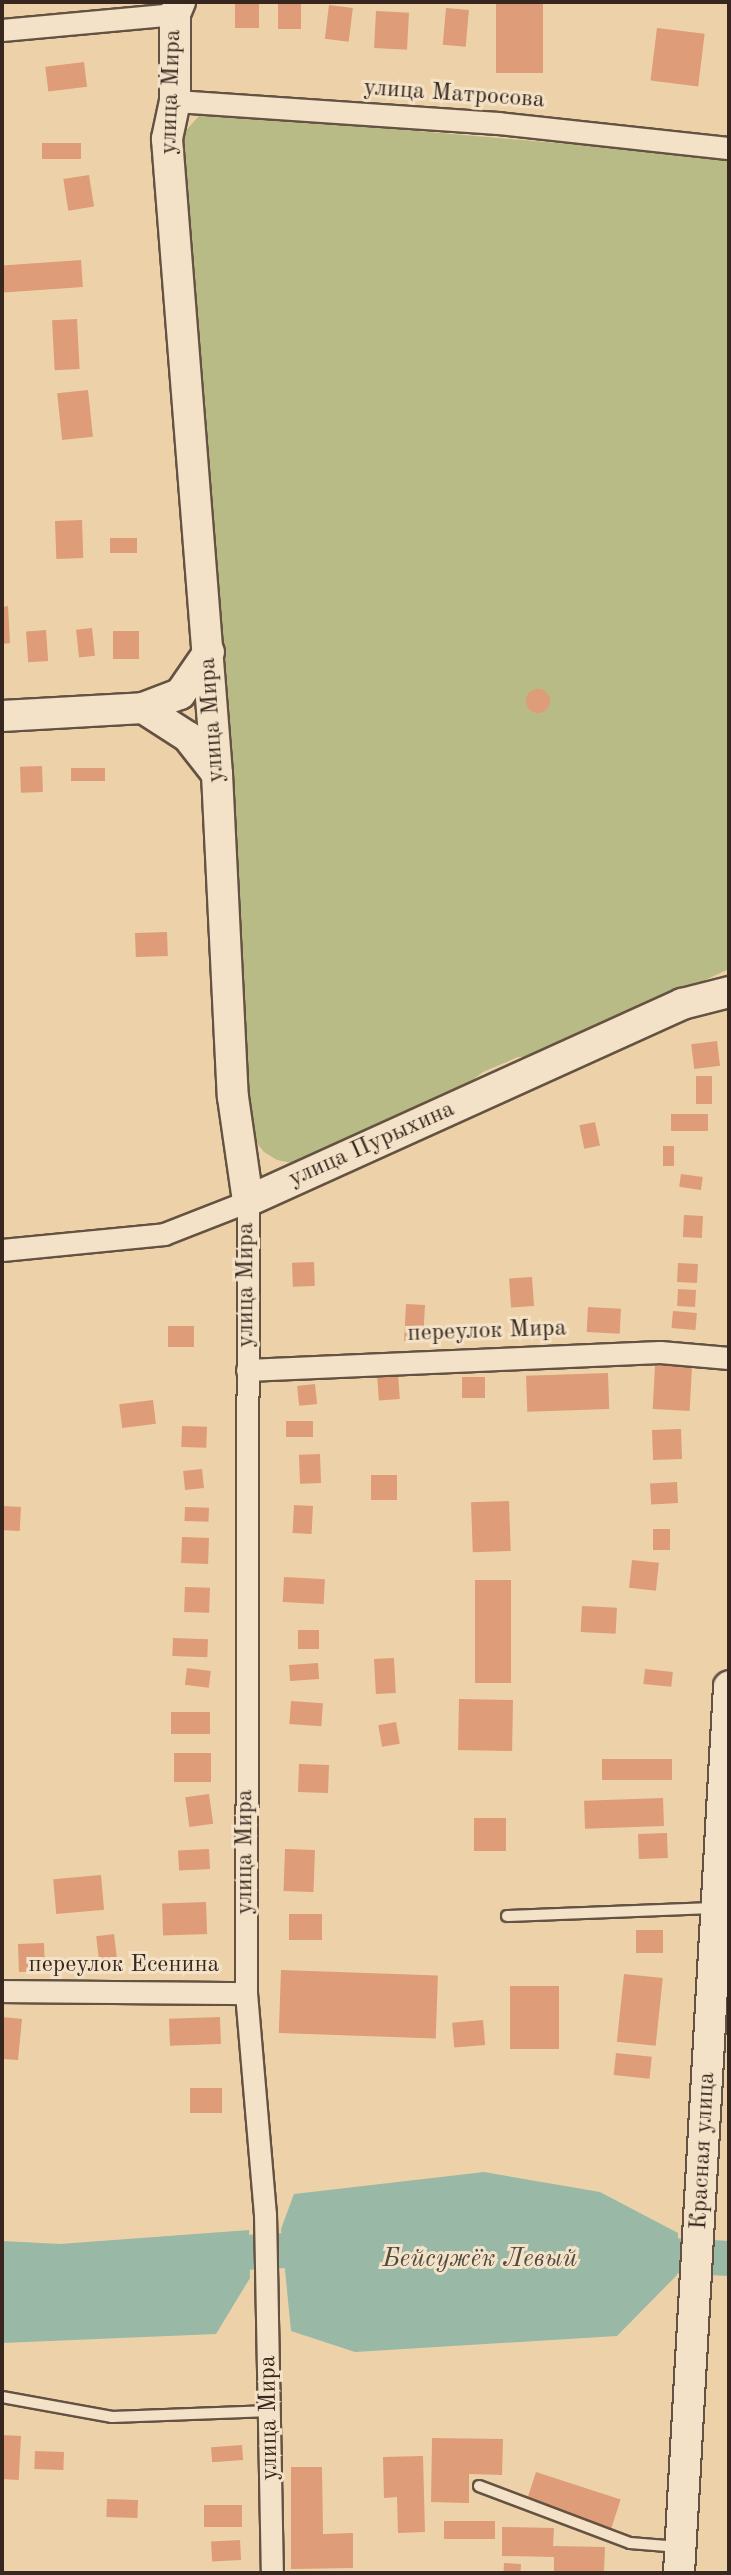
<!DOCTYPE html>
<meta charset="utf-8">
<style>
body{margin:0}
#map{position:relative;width:731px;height:2575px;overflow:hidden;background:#edd2a9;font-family:"Old Standard TT",serif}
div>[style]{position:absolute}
.green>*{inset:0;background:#b9bb87}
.water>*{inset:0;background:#99b8a6}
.river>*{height:35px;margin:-17.5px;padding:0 17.5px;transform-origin:17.5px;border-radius:17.5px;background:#99b8a6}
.building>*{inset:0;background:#de9c78;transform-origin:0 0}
.round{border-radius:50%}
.roads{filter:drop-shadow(2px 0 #645242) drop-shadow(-2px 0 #645242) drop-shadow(0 2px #645242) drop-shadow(0 -2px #645242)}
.lane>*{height:10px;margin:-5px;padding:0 5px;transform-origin:5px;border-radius:5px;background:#f3e2c7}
.street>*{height:21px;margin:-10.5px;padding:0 10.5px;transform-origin:10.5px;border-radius:10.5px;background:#f3e2c7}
.secondary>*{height:30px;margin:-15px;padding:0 15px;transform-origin:15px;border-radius:15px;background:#f3e2c7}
span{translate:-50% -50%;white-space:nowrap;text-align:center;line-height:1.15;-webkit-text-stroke:6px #f3e2c7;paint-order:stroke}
.street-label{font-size:24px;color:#37271f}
.water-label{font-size:26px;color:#504b41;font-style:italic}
.frame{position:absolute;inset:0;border:4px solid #37271f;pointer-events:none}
</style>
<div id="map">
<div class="green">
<div style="clip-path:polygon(210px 113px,729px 158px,729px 969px,540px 1056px,518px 1057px,483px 1072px,454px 1094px,297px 1164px,277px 1160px,264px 1152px,254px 1139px,248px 1115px,178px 139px,199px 116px)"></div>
</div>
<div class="water">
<div style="clip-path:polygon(484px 2172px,600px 2192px,678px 2233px,677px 2275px,617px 2336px,355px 2352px,291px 2331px,281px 2229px,294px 2194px)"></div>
<div style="clip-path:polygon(249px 2230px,250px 2278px,216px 2334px,2px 2343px,2px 2241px,60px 2244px)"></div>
</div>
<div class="river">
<div style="left:631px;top:2253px;width:98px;rotate:2.9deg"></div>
<div style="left:202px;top:2259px;width:43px;rotate:-9.5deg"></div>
<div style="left:244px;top:2252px;width:86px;rotate:-2.7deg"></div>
</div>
<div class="building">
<div style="left:235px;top:2px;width:24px;height:26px"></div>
<div style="left:278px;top:2px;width:23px;height:27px"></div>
<div style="left:496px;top:2px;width:47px;height:71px"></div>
<div style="left:329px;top:5px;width:24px;height:34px;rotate:7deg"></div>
<div style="left:446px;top:8px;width:23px;height:37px;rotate:5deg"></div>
<div style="left:376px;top:11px;width:33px;height:37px;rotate:3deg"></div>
<div style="left:657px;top:28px;width:48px;height:53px;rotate:7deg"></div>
<div style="left:84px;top:62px;width:25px;height:39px;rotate:83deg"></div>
<div style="left:42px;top:143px;width:39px;height:16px"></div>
<div style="left:89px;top:175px;width:32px;height:26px;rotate:81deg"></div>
<div style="left:81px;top:260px;width:27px;height:79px;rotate:86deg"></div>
<div style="left:77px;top:319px;width:50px;height:25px;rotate:87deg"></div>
<div style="left:88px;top:390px;width:47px;height:31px;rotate:84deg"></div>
<div style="left:82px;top:520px;width:38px;height:27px;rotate:88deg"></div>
<div style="left:137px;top:538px;width:15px;height:27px;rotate:90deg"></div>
<div style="clip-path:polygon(8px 606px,10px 643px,2px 644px,2px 607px)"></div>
<div style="left:92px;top:628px;width:28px;height:16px;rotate:84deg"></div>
<div style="left:46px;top:630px;width:31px;height:20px;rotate:86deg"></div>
<div style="left:113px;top:631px;width:26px;height:28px"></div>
<div class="round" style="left:526px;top:689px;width:24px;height:24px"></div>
<div style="left:42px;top:766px;width:26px;height:22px;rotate:88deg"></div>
<div style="left:71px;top:768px;width:34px;height:13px"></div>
<div style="left:167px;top:932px;width:24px;height:32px;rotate:88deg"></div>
<div style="left:717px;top:1041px;width:25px;height:26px;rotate:83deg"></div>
<div style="left:696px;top:1076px;width:16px;height:28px"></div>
<div style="left:671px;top:1114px;width:37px;height:17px"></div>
<div style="left:595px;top:1122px;width:24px;height:16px;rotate:78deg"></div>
<div style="left:674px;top:1146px;width:20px;height:11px;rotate:90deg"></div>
<div style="left:681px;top:1174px;width:22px;height:13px;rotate:8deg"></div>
<div style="left:684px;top:1215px;width:19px;height:22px;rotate:3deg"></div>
<div style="left:314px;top:1262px;width:24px;height:22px;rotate:88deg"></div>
<div style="left:678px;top:1263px;width:20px;height:19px;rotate:3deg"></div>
<div style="left:532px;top:1277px;width:29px;height:23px;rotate:86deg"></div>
<div style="left:678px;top:1289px;width:18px;height:17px;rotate:3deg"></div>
<div style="left:406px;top:1304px;width:19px;height:37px;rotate:3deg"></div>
<div style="left:588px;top:1307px;width:33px;height:25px;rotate:3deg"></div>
<div style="left:673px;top:1311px;width:24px;height:17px;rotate:5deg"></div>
<div style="left:168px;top:1326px;width:26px;height:21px"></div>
<div style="left:655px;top:1365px;width:37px;height:44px;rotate:3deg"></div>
<div style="left:398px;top:1373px;width:26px;height:21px;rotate:86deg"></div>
<div style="left:608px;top:1373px;width:36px;height:82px;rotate:88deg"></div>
<div style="left:462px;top:1377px;width:23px;height:21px"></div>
<div style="left:315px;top:1384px;width:20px;height:18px;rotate:84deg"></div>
<div style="left:153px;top:1400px;width:24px;height:34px;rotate:83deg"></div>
<div style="left:286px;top:1421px;width:27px;height:16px"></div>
<div style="left:182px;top:1426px;width:25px;height:21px;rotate:2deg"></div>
<div style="left:681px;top:1429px;width:30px;height:29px;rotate:88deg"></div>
<div style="left:320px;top:1454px;width:29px;height:21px;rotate:88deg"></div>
<div style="left:202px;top:1469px;width:19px;height:19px;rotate:84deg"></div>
<div style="left:371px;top:1475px;width:26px;height:25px"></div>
<div style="left:677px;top:1482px;width:21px;height:27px;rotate:87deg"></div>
<div style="left:509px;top:1501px;width:50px;height:38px;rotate:88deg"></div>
<div style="left:294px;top:1505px;width:19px;height:28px;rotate:3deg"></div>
<div style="left:2px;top:1506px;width:19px;height:24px;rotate:3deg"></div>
<div style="left:185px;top:1507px;width:24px;height:14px;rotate:2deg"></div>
<div style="left:653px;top:1529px;width:17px;height:21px"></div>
<div style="left:182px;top:1537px;width:27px;height:26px;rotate:2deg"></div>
<div style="left:632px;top:1560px;width:27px;height:28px;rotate:6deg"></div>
<div style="left:284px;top:1577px;width:41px;height:25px;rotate:3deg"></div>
<div style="left:475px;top:1580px;width:36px;height:103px"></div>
<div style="left:185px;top:1587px;width:25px;height:25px;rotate:2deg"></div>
<div style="left:582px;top:1606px;width:35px;height:26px;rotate:3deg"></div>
<div style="left:319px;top:1630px;width:19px;height:21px;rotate:90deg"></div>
<div style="left:173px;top:1638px;width:35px;height:18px;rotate:2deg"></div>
<div style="left:394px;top:1658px;width:35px;height:20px;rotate:87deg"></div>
<div style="left:318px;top:1663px;width:16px;height:29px;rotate:86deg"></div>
<div style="left:187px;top:1668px;width:24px;height:17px;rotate:7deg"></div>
<div style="left:645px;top:1669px;width:28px;height:15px;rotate:6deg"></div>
<div style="left:459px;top:1699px;width:54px;height:51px;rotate:1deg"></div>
<div style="left:291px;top:1701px;width:32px;height:23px;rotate:4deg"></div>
<div style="left:171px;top:1712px;width:39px;height:22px"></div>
<div style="left:396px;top:1722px;width:22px;height:18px;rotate:80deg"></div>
<div style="left:174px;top:1753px;width:37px;height:29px"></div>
<div style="left:672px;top:1759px;width:21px;height:70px;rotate:90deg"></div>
<div style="left:299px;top:1764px;width:30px;height:28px;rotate:2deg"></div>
<div style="left:209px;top:1794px;width:30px;height:24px;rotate:82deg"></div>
<div style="left:663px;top:1798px;width:28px;height:79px;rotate:88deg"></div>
<div style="left:506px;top:1818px;width:33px;height:32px;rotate:90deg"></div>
<div style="left:667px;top:1833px;width:25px;height:29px;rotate:88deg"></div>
<div style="left:209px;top:1849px;width:20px;height:31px;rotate:87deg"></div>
<div style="left:285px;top:1849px;width:30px;height:42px;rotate:2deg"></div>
<div style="left:101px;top:1875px;width:35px;height:48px;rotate:85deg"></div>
<div style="left:206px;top:1902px;width:32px;height:44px;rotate:88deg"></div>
<div style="left:289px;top:1914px;width:33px;height:26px"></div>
<div style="left:636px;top:1930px;width:27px;height:23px"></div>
<div style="left:114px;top:1934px;width:35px;height:18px;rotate:83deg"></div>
<div style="left:44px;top:1943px;width:28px;height:26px;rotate:88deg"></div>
<div style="left:281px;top:1970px;width:157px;height:63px;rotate:2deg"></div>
<div style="left:624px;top:1974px;width:39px;height:68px;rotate:6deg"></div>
<div style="left:510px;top:1986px;width:49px;height:63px"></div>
<div style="clip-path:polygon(2px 2017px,22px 2019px,18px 2060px,2px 2059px)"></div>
<div style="left:220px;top:2017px;width:27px;height:51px;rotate:88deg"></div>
<div style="left:483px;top:2020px;width:25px;height:31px;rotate:85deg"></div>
<div style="left:616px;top:2053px;width:36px;height:22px;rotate:6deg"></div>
<div style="left:190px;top:2088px;width:32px;height:25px"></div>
<div style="left:2px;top:2435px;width:19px;height:44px;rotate:3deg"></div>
<div style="clip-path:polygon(432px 2438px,503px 2439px,502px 2475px,469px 2474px,469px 2503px,431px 2502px)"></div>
<div style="left:242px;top:2445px;width:15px;height:31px;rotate:86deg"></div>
<div style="left:35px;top:2451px;width:29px;height:18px;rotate:2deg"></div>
<div style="clip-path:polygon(423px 2456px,425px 2532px,398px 2533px,397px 2497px,384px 2498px,383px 2457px)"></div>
<div style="clip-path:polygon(291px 2467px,322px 2467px,323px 2534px,353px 2533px,353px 2568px,291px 2569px)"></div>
<div style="left:536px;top:2472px;width:89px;height:30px;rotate:18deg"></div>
<div style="left:107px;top:2499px;width:31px;height:18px;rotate:2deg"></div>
<div style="left:204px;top:2505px;width:38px;height:22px"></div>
<div style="left:444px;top:2521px;width:51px;height:18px"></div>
<div style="clip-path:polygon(502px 2527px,554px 2528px,553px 2546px,605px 2547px,604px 2571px,554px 2571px,554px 2557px,502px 2556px)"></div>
<div style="left:240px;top:2540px;width:20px;height:29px;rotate:87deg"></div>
<div style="left:504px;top:2563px;width:17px;height:10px;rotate:3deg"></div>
</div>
<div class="roads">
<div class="lane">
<div style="left:507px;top:1916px;width:207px;rotate:-2.2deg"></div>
<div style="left:2px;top:2397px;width:112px;rotate:10.3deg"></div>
<div style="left:112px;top:2417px;width:159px;rotate:-2.2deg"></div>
<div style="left:479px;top:2486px;width:161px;rotate:20.7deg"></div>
<div style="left:630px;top:2543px;width:49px;rotate:4.7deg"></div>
</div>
<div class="street">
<div style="left:2px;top:30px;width:174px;rotate:-5.3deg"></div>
<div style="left:175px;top:101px;width:324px;rotate:3.9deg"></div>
<div style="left:498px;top:123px;width:232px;rotate:6.2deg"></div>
<div style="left:2px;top:1250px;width:163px;rotate:-5.6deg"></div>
<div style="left:164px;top:1234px;width:90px;rotate:-21.4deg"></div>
<div style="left:248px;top:1201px;width:792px;rotate:90.14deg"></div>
<div style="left:246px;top:1993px;width:222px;rotate:85.1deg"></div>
<div style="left:265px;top:2214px;width:359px;rotate:88.9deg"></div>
<div style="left:247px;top:1370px;width:413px;rotate:-2.5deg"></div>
<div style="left:660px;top:1352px;width:69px;rotate:5deg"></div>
<div style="left:2px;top:1991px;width:244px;rotate:0.5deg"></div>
</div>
<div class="secondary">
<div style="left:180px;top:2px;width:13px;rotate:113deg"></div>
<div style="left:175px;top:14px;width:87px;rotate:90deg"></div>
<div style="left:175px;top:101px;width:39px;rotate:102deg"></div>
<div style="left:167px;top:139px;width:637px;rotate:85.5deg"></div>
<div style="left:217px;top:774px;width:323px;rotate:87.2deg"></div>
<div style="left:233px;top:1097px;width:105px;rotate:81.8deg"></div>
<div style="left:248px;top:1201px;width:477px;rotate:-24.4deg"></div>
<div style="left:682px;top:1004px;width:49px;rotate:-14.3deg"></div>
<div style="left:143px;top:708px;width:40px;rotate:-21deg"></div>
<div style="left:180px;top:694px;width:51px;rotate:-55.4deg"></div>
<div style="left:2px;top:716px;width:141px;rotate:-3.2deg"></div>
<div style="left:143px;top:708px;width:54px;rotate:32.8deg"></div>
<div style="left:188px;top:737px;width:47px;rotate:51.9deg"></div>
<div style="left:679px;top:2573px;width:888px;rotate:-86.77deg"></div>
</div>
</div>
<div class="street-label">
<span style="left:172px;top:92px;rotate:-88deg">улица Мира</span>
<span style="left:454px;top:95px;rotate:4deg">улица Матросова</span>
<span style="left:213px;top:720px;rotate:-94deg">улица Мира</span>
<span style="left:372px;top:1145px;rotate:-24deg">улица Пурыхина</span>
<span style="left:247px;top:1285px;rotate:-90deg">улица Мира</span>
<span style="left:487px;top:1332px;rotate:-2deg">переулок Мира</span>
<span style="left:246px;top:1852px;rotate:-90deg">улица Мира</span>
<span style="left:124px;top:1966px">переулок Есенина</span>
<span style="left:704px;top:2151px;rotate:-87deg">Красная улица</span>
<span style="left:270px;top:2418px;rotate:-91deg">улица Мира</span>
</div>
<div class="water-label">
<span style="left:480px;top:2260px">Бейсужёк Левый</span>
</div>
<div class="frame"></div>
</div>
